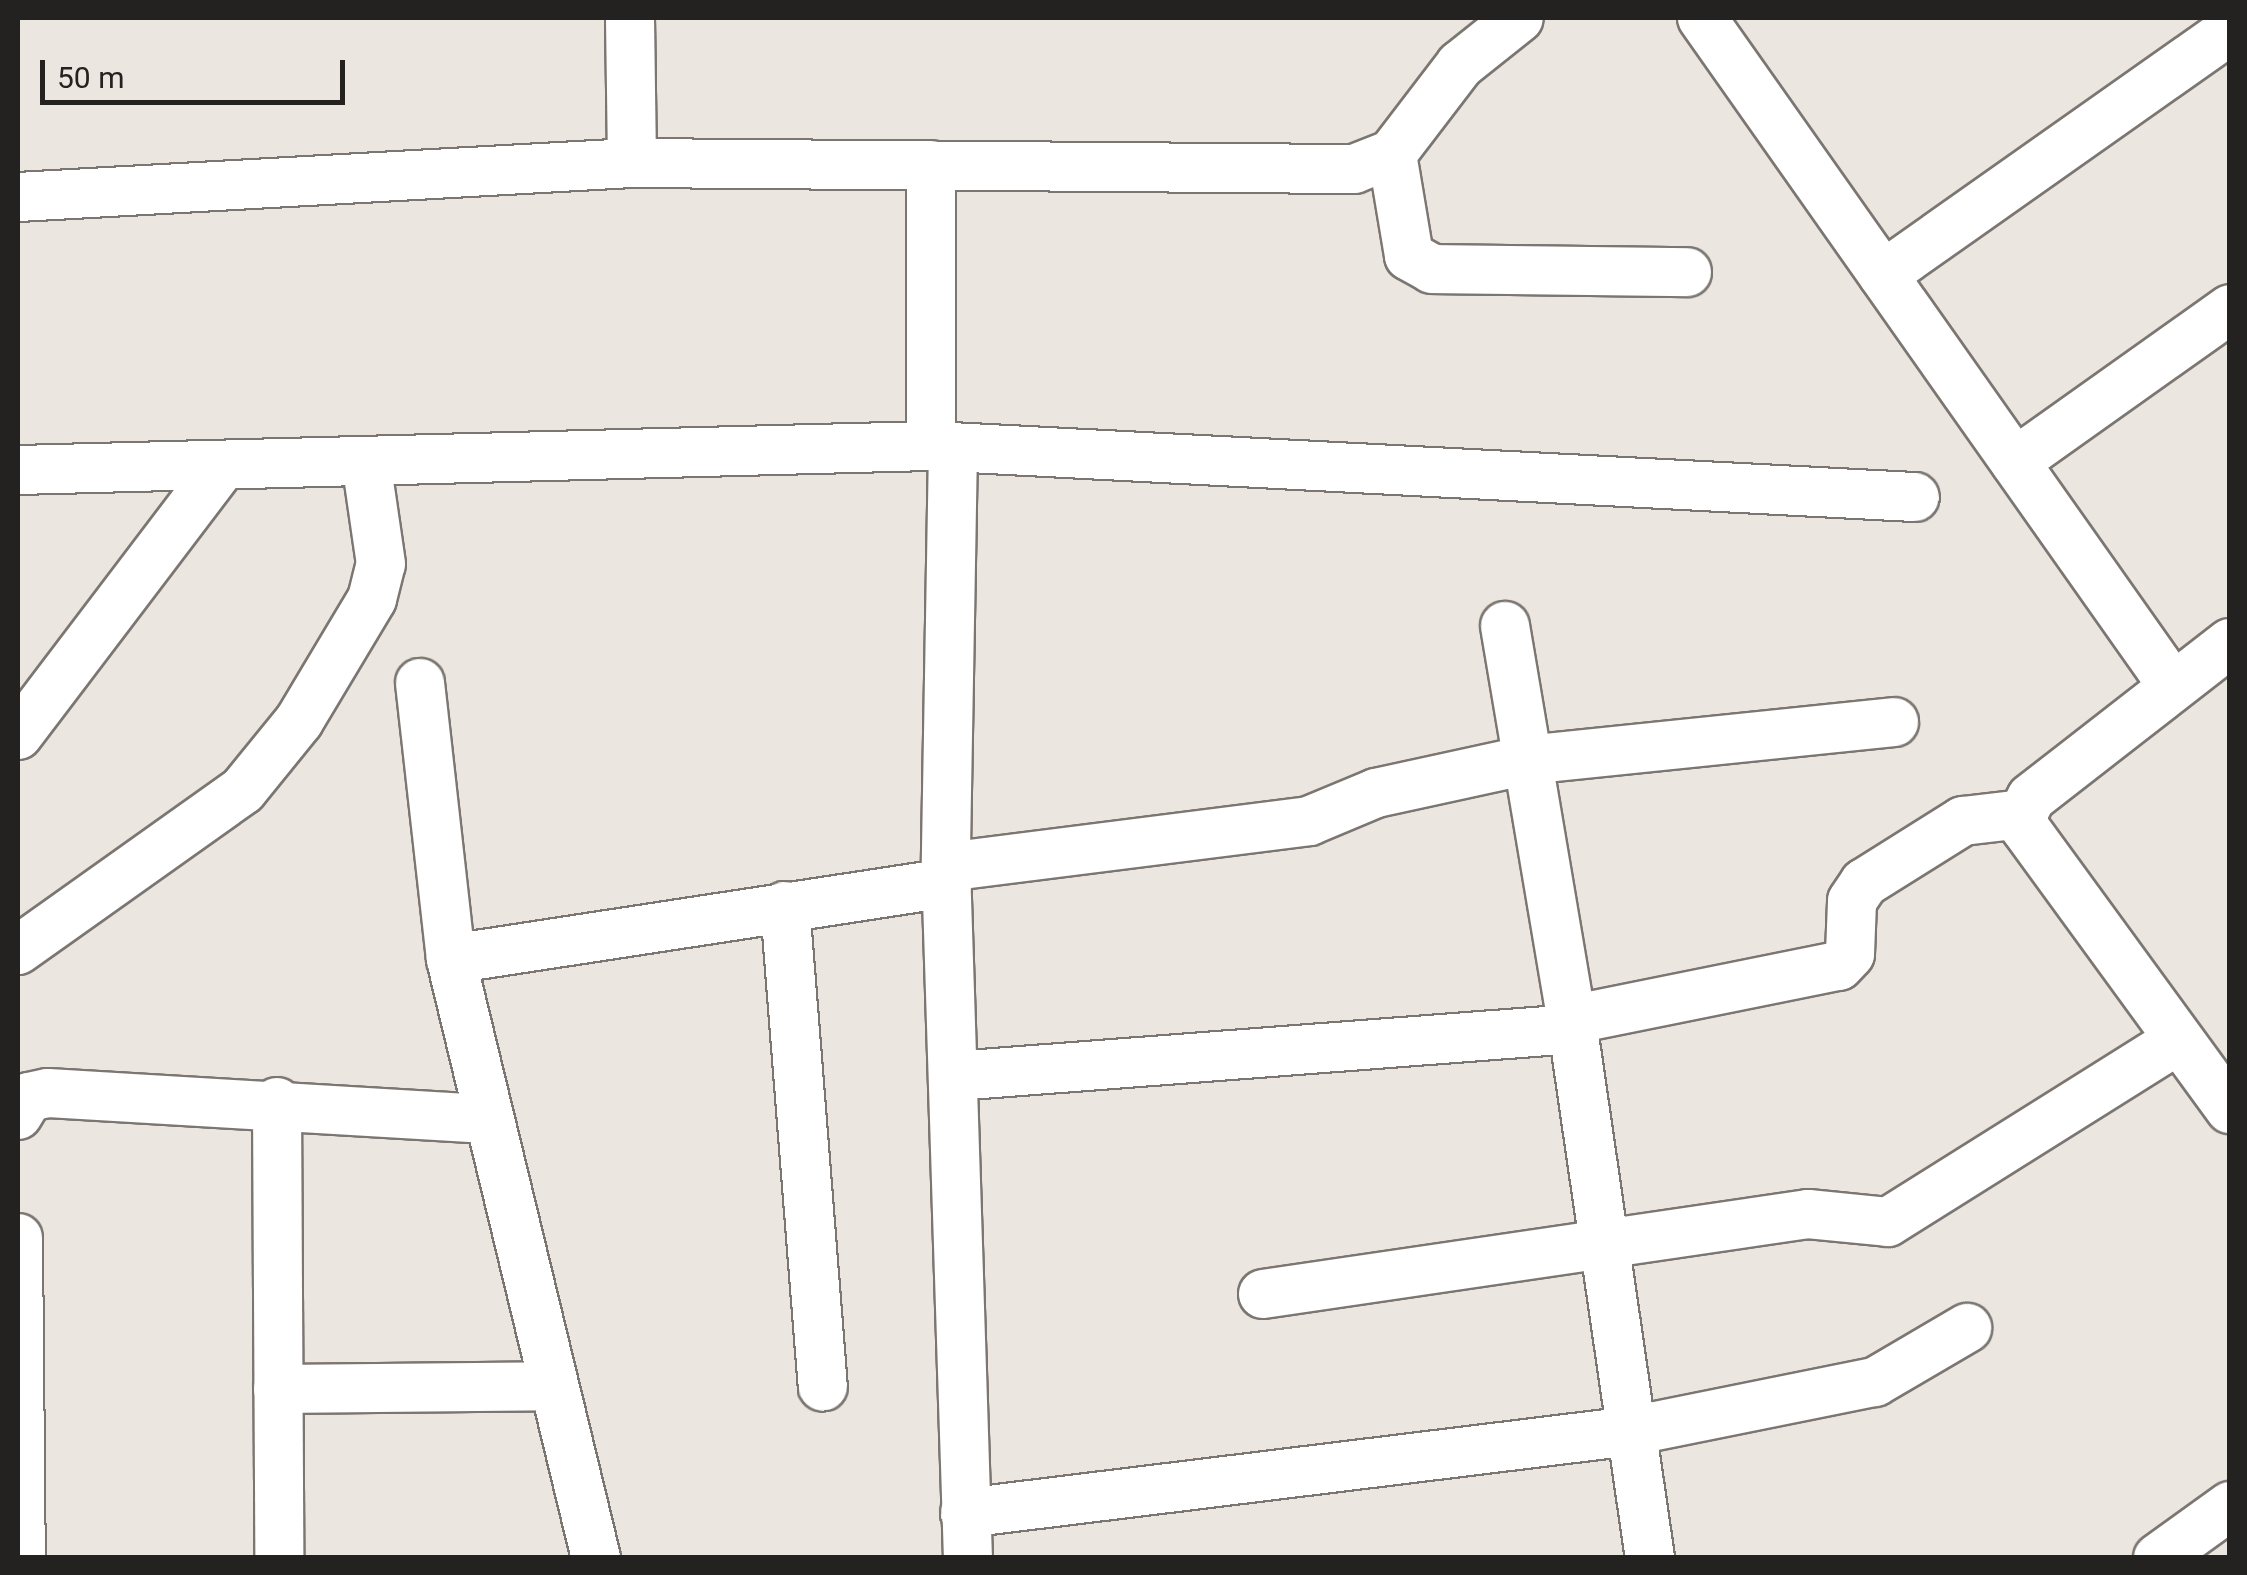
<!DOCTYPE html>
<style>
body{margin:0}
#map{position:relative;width:2247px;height:1575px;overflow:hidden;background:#ece6e1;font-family:Roboto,sans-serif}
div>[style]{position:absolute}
.roads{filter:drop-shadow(2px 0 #7c7672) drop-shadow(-2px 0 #7c7672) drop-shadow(0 2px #7c7672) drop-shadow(0 -2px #7c7672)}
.minor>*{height:48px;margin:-24px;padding:0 24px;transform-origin:24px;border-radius:24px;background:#fff}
span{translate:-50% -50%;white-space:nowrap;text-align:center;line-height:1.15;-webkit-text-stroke:8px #ece6e1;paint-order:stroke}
.frame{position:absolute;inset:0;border:20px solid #242220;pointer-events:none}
.scale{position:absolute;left:40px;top:60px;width:305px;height:45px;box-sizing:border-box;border:5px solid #242220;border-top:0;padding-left:12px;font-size:30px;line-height:35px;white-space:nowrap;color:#242220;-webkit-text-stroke:8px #ece6e1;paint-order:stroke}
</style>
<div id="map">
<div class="roads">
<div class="minor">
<div style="left:630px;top:18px;width:145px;rotate:89.2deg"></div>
<div style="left:1702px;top:18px;width:816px;rotate:54.83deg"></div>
<div style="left:1392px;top:154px;width:103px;rotate:80.5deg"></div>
<div style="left:1409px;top:256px;width:26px;rotate:29deg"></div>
<div style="left:1432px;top:269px;width:255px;rotate:0.7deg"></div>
<div style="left:931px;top:165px;width:281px;rotate:90deg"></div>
<div style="left:18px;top:197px;width:615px;rotate:-3.17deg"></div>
<div style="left:632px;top:163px;width:722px;rotate:0.48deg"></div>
<div style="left:1354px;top:169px;width:41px;rotate:-21.5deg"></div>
<div style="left:1392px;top:154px;width:112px;rotate:-52.6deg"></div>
<div style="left:1460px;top:65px;width:75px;rotate:-38.5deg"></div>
<div style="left:1883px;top:275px;width:425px;rotate:-35.2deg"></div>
<div style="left:953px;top:448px;width:419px;rotate:91deg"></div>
<div style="left:946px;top:867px;width:691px;rotate:88.18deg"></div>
<div style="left:2015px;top:462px;width:264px;rotate:-35.4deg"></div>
<div style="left:18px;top:470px;width:913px;rotate:-1.51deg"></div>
<div style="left:931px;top:446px;width:985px;rotate:2.97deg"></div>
<div style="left:1505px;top:626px;width:409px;rotate:80.4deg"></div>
<div style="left:1573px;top:1029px;width:535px;rotate:81.72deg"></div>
<div style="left:2230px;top:643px;width:252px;rotate:142.1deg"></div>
<div style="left:2031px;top:798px;width:18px;rotate:117deg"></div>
<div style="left:2023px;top:814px;width:14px;rotate:82deg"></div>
<div style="left:2025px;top:828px;width:348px;rotate:53.9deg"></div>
<div style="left:420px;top:683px;width:278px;rotate:83.6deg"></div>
<div style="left:451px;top:959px;width:616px;rotate:76.39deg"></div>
<div style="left:18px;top:735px;width:339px;rotate:-52.8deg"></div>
<div style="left:946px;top:867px;width:366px;rotate:-7.2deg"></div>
<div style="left:1309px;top:821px;width:73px;rotate:-22.7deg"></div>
<div style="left:1376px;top:793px;width:155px;rotate:-12.3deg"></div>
<div style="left:1527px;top:760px;width:369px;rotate:-5.9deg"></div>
<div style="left:785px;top:906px;width:482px;rotate:85.5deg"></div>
<div style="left:18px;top:950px;width:276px;rotate:-35.4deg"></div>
<div style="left:243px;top:790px;width:89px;rotate:-50.9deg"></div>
<div style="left:299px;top:721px;width:142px;rotate:-59.1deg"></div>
<div style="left:372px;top:599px;width:36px;rotate:-76deg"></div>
<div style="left:381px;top:564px;width:104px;rotate:-98.3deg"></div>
<div style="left:451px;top:959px;width:502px;rotate:-8.71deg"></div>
<div style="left:1570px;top:1020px;width:274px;rotate:-11.4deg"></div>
<div style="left:1839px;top:966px;width:16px;rotate:-47deg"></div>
<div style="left:1850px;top:954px;width:53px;rotate:-87.8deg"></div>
<div style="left:1852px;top:901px;width:22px;rotate:-56deg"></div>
<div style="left:1864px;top:883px;width:117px;rotate:-32.1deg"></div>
<div style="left:1963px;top:821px;width:60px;rotate:-6.7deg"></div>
<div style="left:955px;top:1076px;width:620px;rotate:-4.35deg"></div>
<div style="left:277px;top:1102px;width:456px;rotate:89.7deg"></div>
<div style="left:18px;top:1115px;width:21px;rotate:-59deg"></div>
<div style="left:29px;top:1097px;width:19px;rotate:-12deg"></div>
<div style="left:48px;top:1093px;width:440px;rotate:3.4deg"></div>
<div style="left:18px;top:1238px;width:320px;rotate:89.5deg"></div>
<div style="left:1263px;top:1294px;width:551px;rotate:-8.35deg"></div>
<div style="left:1808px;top:1214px;width:80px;rotate:5.7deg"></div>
<div style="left:1888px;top:1222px;width:342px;rotate:-32.1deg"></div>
<div style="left:278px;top:1389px;width:273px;rotate:-0.6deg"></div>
<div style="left:965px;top:1513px;width:671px;rotate:-7.02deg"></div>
<div style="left:1631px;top:1431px;width:249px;rotate:-11.4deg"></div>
<div style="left:1875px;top:1382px;width:107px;rotate:-30.4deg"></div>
<div style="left:2158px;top:1558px;width:89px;rotate:-35.8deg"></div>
</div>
</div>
<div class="frame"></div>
<div class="scale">50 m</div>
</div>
